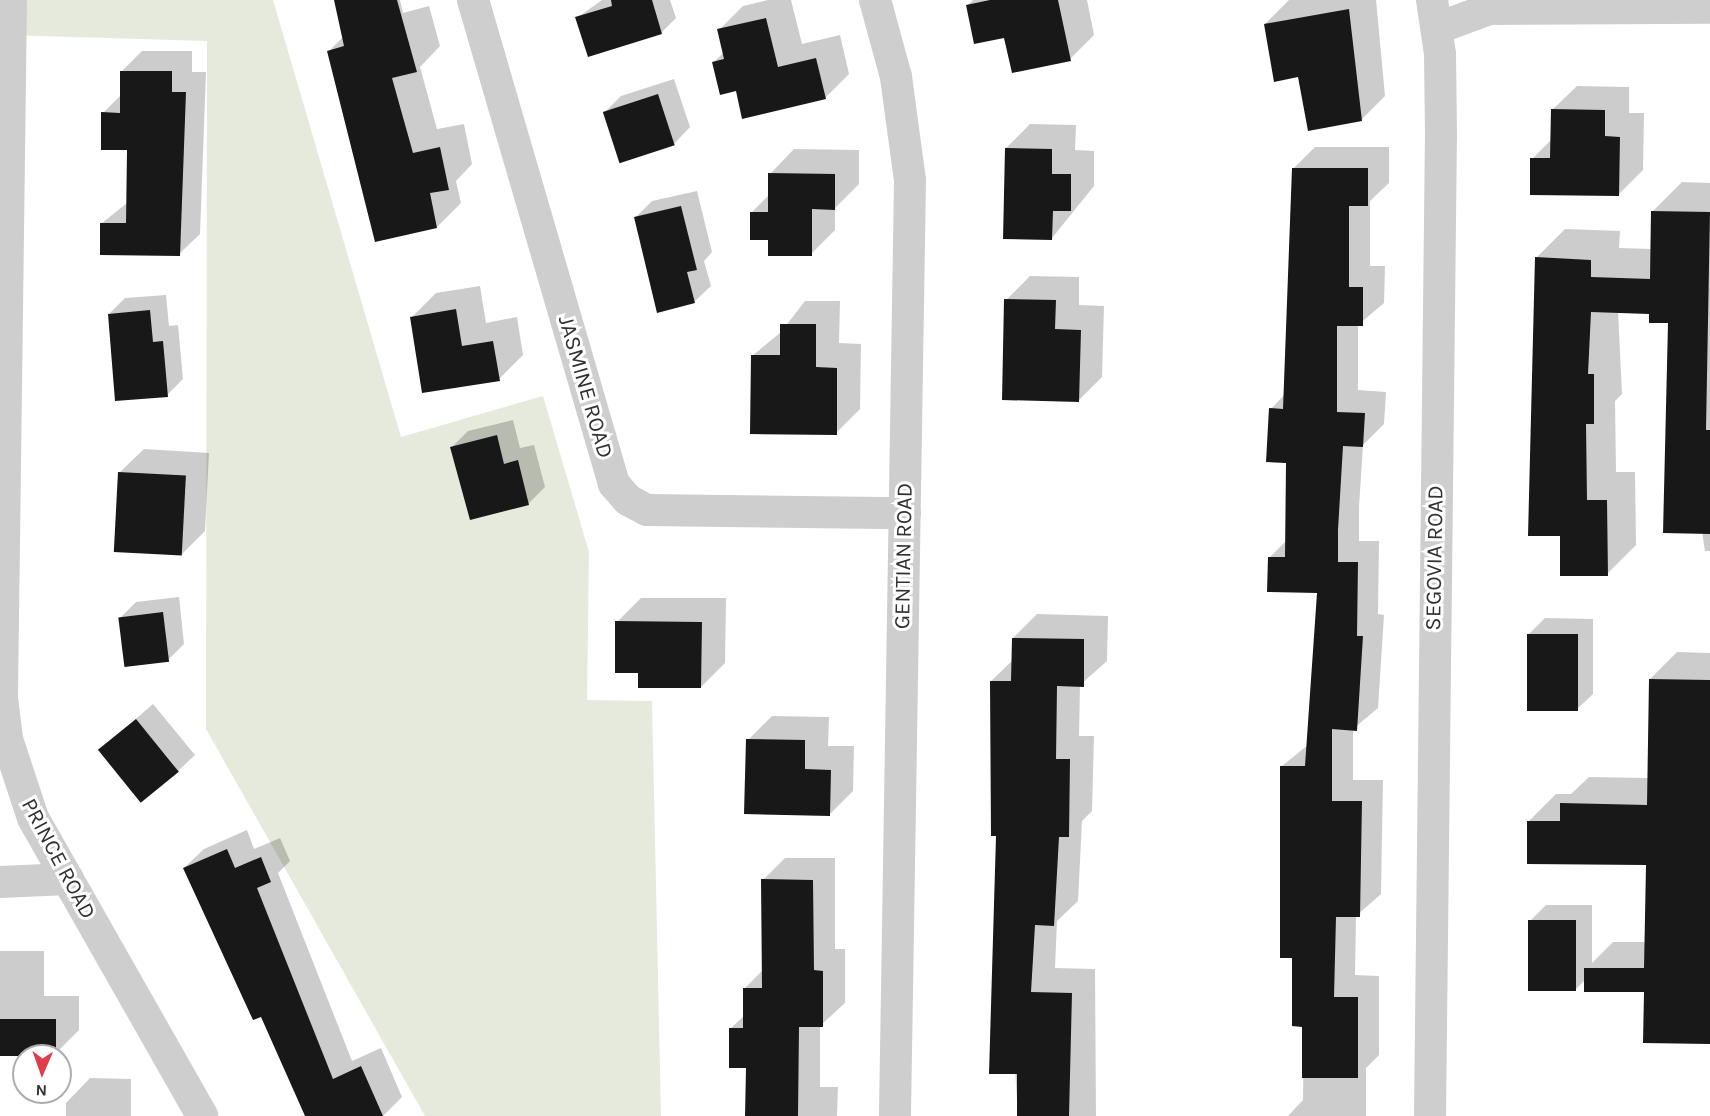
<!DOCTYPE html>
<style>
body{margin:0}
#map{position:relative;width:1710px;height:1116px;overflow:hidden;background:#fff;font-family:Karla,sans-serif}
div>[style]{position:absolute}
.green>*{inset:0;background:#e5eadd}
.shadow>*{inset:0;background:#0003}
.building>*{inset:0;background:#181818;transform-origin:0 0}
.street>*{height:32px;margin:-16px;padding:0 16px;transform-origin:16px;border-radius:16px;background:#cecece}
span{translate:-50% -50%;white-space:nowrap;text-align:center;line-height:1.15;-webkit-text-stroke:6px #fff;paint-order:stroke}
.street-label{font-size:22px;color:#313131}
.north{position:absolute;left:12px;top:1044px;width:60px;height:60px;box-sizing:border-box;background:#fff;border:2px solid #adadad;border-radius:50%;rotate:182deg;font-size:16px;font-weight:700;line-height:24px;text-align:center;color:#313131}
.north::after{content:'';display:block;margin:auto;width:21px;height:27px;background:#df3c4c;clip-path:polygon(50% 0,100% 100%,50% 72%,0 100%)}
</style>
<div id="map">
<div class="green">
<div style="clip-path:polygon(8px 0,273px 0,401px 437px,543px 396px,589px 552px,587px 700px,652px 701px,661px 1116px,425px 1116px,206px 729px,207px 41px,6px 35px)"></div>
</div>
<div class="shadow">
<div style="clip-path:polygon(335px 0,400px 0,403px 13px,429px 6px,440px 46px,420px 67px,437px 129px,464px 124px,472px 164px,456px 181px,461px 203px,437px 227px,329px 51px,344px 36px)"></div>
<div style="clip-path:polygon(602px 0,670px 0,676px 18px,661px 33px,577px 18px)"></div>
<div style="clip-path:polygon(768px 0,791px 0,802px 44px,840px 35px,849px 74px,825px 98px,737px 89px,714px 62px,724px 52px,719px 30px,743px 6px)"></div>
<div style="clip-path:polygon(973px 0,1087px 0,1094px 35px,1070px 59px,1006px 36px,967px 6px)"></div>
<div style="clip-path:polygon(1289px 0,1376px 0,1385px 96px,1361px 120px,1300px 75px,1265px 24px)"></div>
<div style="clip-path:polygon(142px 51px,192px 51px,192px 72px,206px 72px,200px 234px,179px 254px,102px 223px,127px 203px,128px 148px,103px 113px,122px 94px,122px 71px)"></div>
<div style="clip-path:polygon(674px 79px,690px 127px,674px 144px,604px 113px,621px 96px)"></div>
<div style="clip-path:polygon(1577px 86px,1629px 87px,1629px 113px,1644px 113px,1643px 170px,1619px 194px,1532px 159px,1552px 139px,1552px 110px)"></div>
<div style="clip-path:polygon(1030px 124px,1076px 125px,1075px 150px,1094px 151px,1094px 186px,1052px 238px,1006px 148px)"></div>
<div style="clip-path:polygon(1315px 147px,1389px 147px,1389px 183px,1370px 201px,1370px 266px,1385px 266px,1384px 303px,1358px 325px,1358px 390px,1386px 392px,1384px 424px,1363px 445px,1359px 507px,1359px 541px,1379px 541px,1378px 614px,1384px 615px,1378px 708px,1353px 729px,1353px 780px,1383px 780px,1381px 894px,1356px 916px,1355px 975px,1379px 976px,1379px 1055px,1366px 1068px,1366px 1116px,1288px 1116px,1303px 1100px,1304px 1025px,1293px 957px,1282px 766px,1308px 745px,1319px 591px,1270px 557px,1286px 541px,1288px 461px,1271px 409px,1285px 394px,1293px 169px)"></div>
<div style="clip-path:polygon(794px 149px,859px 150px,859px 184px,835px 208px,835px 230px,811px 254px,752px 212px,770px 194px,770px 174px)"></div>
<div style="clip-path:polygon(1682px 182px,1710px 183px,1710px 551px,1705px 551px,1670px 322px,1650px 312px,1618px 311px,1622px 394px,1615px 401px,1616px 472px,1635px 472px,1636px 545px,1607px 574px,1561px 535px,1536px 258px,1565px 229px,1620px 231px,1619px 248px,1652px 249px,1653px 211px)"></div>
<div style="clip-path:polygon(697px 191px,712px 252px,704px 261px,711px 286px,694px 302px,635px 218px,652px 201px)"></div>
<div style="clip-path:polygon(1030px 276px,1079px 277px,1079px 305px,1104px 306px,1102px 377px,1078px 401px,1006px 300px)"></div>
<div style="clip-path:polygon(480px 286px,486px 323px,517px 317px,523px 355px,499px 379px,412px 317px,436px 293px)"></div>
<div style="clip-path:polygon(166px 295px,169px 326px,178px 325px,183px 379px,167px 395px,109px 314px,125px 298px)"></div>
<div style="clip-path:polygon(805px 301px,840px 301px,839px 343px,861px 344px,860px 409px,836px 433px,752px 356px,781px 332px)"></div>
<div style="clip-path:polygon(513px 420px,520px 448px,534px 445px,545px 487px,528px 504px,452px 447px,468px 431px)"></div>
<div style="clip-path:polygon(144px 449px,209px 453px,205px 531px,181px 555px,119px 473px)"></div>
<div style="clip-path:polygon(179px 597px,184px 644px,168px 660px,120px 618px,136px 602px)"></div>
<div style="clip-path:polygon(641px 598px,726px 598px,725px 663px,701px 687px,617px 622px)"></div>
<div style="clip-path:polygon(1037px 614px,1108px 616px,1107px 661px,1080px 685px,1079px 736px,1094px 736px,1092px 811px,1082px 821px,1078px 901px,1057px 921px,1055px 968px,1095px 969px,1096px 1116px,1018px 1116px,991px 681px,1013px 660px,1013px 638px)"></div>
<div style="clip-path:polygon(1545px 618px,1593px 619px,1593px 694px,1576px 710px,1529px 634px)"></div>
<div style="clip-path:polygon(1677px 652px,1710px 653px,1710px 1042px,1645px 991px,1586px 979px,1575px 990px,1530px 921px,1546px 905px,1592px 905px,1592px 963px,1613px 942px,1646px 942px,1647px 863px,1529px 821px,1556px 794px,1571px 794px,1589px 777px,1648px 778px,1650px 679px)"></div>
<div style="clip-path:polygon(153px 704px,195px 755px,178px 771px,100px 750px)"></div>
<div style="clip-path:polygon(772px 716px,829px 717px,828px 746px,854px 746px,853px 791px,829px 815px,748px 740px)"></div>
<div style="clip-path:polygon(247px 830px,254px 849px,280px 838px,290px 861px,278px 873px,352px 1061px,381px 1048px,402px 1097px,383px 1116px,306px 1116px,262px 1015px,184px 868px,204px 849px)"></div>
<div style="clip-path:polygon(785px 858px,835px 858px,835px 949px,845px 949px,845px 1003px,820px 1026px,820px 1087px,838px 1087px,837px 1116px,747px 1116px,747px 1067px,731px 1028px,745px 1015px,744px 989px,763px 970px,763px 880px)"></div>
<div style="clip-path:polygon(0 951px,44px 951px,44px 996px,79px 996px,79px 1030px,55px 1054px,0 1055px)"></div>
<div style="clip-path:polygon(90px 1078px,131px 1079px,131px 1116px,66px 1116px,66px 1103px)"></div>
</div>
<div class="building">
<div style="clip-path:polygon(334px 0,397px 0,417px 72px,392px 78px,413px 153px,440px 147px,449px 190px,430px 193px,437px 228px,375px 242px,327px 51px,344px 46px)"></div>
<div style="clip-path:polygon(611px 0,652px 0,662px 34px,588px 57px,575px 17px,612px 6px)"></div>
<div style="clip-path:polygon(990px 0,1058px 0,1071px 61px,1012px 73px,1004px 38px,974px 44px,966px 5px)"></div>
<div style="clip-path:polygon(1349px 9px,1362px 121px,1308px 131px,1298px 77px,1274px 82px,1264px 24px)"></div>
<div style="clip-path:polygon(766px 18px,778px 67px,816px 58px,826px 99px,742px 119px,736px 91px,720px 95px,712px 62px,724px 59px,717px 29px)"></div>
<div style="clip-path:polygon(120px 71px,172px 71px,172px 92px,186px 92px,180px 256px,100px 255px,100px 223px,126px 223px,127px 150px,101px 150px,101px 112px,120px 113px)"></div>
<div style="left:658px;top:94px;width:54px;height:58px;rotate:72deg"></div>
<div style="clip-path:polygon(1551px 109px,1605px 110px,1605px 136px,1620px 137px,1619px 196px,1530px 195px,1530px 158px,1550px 158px)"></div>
<div style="clip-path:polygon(1005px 148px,1052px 149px,1052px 174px,1071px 174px,1071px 211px,1053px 211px,1052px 240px,1003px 239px)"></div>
<div style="clip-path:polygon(1292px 168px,1368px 168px,1368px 206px,1349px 206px,1349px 287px,1363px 287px,1363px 326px,1337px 326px,1337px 412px,1365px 413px,1363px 447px,1343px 446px,1338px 530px,1338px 562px,1358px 562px,1357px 636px,1363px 636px,1357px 731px,1332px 729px,1332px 801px,1362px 801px,1360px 917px,1336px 917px,1334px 997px,1358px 997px,1358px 1078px,1302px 1078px,1302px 1027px,1292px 1026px,1292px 958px,1280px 958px,1280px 766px,1305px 766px,1317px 593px,1267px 592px,1268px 557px,1285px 557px,1286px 463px,1266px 462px,1269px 408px,1283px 409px)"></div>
<div style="clip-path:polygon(768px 173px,835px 174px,835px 210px,812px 209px,812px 256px,768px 256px,768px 240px,750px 240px,750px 212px,768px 212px)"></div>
<div style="clip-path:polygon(681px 206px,697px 270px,687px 272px,695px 303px,657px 313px,634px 217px)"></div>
<div style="clip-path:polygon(1651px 211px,1710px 212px,1706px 430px,1710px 430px,1710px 534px,1663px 533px,1668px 323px,1649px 323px,1649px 314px,1591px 312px,1588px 374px,1594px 374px,1594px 424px,1586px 424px,1587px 500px,1607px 500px,1608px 576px,1560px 576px,1560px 536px,1528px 536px,1535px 257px,1591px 260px,1591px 277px,1650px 279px)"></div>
<div style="clip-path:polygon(1004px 299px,1056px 300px,1055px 329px,1081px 330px,1079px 402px,1002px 400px)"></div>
<div style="clip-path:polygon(456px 309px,462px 346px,493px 341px,500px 381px,422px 393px,410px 317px)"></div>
<div style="clip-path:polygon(150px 310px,153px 342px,163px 341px,168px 397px,115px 401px,108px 314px)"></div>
<div style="clip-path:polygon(780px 324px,816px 324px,816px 367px,837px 368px,837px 435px,750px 434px,751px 355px,780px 355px)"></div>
<div style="clip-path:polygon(497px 435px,504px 464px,518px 460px,529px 505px,470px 520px,450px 447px)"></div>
<div style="left:118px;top:472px;width:68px;height:80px;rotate:3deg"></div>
<div style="left:163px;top:612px;width:50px;height:45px;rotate:83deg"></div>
<div style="clip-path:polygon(615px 621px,702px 622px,701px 688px,638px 688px,638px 673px,615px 673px)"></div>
<div style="left:1527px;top:634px;width:51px;height:77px"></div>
<div style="clip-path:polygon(1012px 638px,1084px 639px,1084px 687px,1057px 686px,1056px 759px,1070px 759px,1069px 837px,1059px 837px,1054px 926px,1035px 925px,1031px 992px,1072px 993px,1069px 1116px,1017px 1116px,1017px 1074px,989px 1074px,996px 836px,991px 836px,990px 681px,1011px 681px)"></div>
<div style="clip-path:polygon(1649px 679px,1710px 680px,1710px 1044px,1643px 1043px,1644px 992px,1584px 992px,1584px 968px,1644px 968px,1646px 865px,1527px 864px,1527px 821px,1560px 821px,1560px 803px,1647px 805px)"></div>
<div style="left:136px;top:719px;width:68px;height:49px;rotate:51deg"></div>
<div style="clip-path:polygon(746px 739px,805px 740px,805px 769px,831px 770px,830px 816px,744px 814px)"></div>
<div style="clip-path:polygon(227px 849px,235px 868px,261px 857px,271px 882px,257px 888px,333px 1079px,361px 1066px,383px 1116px,305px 1116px,261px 1017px,253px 1020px,183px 868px)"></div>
<div style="clip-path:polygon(761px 879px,813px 880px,814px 970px,823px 971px,823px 1027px,799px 1027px,798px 1116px,745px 1116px,746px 1068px,729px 1068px,729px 1028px,743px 1028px,743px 988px,762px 988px)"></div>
<div style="left:1528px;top:920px;width:48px;height:71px"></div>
<div style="left:56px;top:1019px;width:37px;height:56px;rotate:90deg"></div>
</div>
<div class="street">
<div style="left:11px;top:0;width:698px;rotate:90.74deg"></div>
<div style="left:2px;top:698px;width:41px;rotate:83deg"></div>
<div style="left:7px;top:739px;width:83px;rotate:71.8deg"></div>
<div style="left:33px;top:818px;width:343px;rotate:60.4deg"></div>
<div style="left:473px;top:0;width:504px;rotate:73.76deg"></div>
<div style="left:614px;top:484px;width:21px;rotate:49deg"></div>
<div style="left:628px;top:500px;width:21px;rotate:28deg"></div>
<div style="left:647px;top:510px;width:258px;rotate:0.7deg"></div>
<div style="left:875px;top:0;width:80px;rotate:74.7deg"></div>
<div style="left:896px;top:77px;width:104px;rotate:82.3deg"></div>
<div style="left:910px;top:180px;width:936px;rotate:90.92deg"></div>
<div style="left:1438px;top:28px;width:54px;rotate:-20.4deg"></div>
<div style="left:1489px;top:9px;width:221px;rotate:-0.3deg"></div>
<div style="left:0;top:882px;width:68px;rotate:-2.5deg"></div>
<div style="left:1430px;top:1116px;width:981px;rotate:-89.36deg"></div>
<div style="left:1441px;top:135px;width:81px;rotate:-90.7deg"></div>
<div style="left:1440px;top:54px;width:55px;rotate:-98.4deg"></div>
</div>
<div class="street-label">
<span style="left:585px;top:387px;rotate:74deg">JASMINE ROAD</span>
<span style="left:904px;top:556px;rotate:-89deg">GENTIAN ROAD</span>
<span style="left:1435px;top:558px;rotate:-89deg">SEGOVIA ROAD</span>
<span style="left:58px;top:859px;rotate:62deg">PRINCE ROAD</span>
</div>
<div class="north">N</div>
</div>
